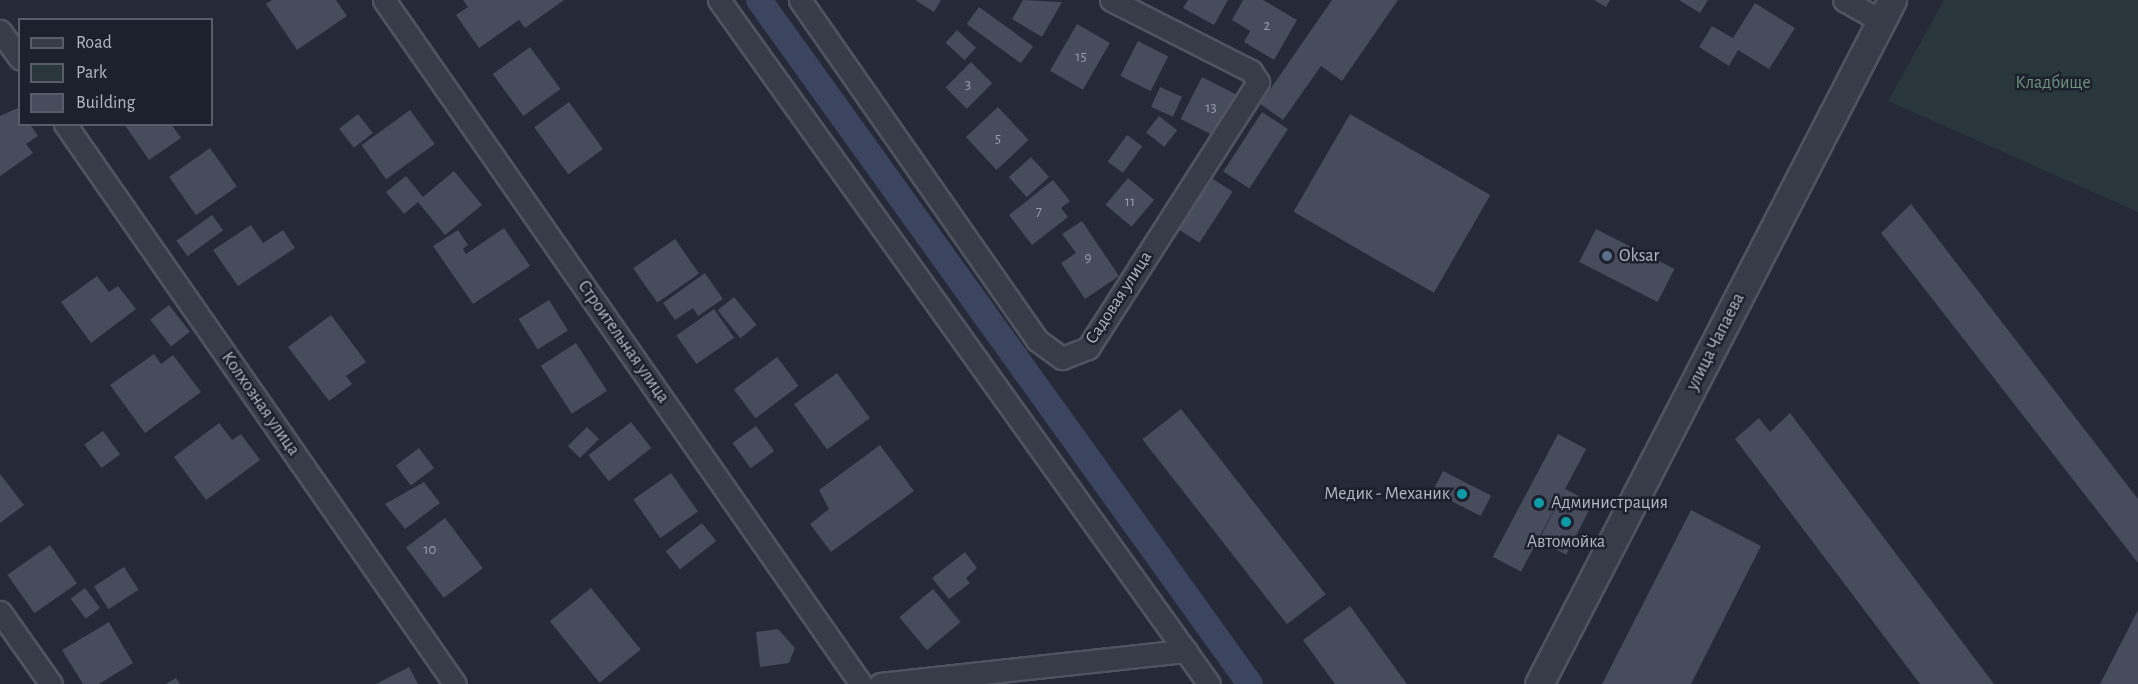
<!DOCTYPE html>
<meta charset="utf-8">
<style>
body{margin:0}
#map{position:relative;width:2138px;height:684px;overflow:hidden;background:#252938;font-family:"Alegreya Sans",sans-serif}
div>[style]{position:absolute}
.green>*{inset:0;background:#29373c}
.canal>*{height:26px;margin:-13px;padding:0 13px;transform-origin:13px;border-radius:13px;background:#3c455f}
.building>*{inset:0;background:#464c5c;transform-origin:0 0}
.roads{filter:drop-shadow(2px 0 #505460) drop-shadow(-2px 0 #505460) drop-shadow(0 2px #505460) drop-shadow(0 -2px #505460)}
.minor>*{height:21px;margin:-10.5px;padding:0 10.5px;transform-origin:10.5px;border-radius:10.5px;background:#383c48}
.tertiary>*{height:27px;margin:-13.5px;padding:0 13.5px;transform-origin:13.5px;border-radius:13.5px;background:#383c48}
.dots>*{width:16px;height:16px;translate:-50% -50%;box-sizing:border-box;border:3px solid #1d212d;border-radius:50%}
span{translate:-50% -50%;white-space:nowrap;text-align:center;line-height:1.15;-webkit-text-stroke:5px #1d212d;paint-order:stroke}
.number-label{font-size:15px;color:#989caa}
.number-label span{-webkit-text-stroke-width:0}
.park-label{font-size:18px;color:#6d927c}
.poi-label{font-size:18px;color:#b3b7c4}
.left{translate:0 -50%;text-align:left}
.right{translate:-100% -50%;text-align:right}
.street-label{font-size:18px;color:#b3b7c4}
.legend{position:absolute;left:18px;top:18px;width:195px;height:108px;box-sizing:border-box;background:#1d212d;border:2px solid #595d69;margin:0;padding:8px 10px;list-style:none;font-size:18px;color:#b3b7c4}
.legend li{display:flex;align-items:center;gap:12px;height:30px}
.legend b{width:30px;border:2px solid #595d69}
</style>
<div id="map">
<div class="green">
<div style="clip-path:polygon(1944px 0,2138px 0,2138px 212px,1888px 101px)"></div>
</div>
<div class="canal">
<div style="left:759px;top:0;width:842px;rotate:54.33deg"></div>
</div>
<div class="building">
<div style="clip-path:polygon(272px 0,336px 0,347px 16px,297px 50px,266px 4px)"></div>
<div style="clip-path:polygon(463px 0,564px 0,525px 28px,519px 20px,479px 48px,456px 15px,468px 7px)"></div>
<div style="clip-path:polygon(915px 0,941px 0,934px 12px)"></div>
<div style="clip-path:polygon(1023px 0,1062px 2px,1042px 37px,1012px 19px)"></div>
<div style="clip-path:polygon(1188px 0,1228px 0,1214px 25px,1183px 8px)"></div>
<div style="clip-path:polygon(1243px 0,1263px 0,1297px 20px,1274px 60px,1244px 42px,1250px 31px,1232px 20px)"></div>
<div style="clip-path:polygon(1332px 0,1398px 0,1342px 81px,1321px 66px,1283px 120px,1260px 104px)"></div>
<div style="clip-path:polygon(1594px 0,1610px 0,1606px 7px)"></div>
<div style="clip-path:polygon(1679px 0,1708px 0,1700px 13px)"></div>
<div style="clip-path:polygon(1755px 3px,1795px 28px,1769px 69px,1738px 50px,1729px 66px,1699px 47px,1712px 26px,1733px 38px)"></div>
<div style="left:979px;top:7px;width:67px;height:21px;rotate:36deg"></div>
<div style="left:1077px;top:24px;width:38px;height:54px;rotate:30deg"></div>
<div style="left:957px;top:30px;width:26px;height:17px;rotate:43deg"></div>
<div style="left:1138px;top:41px;width:34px;height:39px;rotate:27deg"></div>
<div style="left:530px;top:47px;width:52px;height:46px;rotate:54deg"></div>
<div style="left:971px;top:62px;width:30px;height:36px;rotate:45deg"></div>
<div style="left:1202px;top:77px;width:45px;height:47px;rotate:27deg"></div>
<div style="left:1160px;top:87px;width:24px;height:22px;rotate:24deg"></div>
<div style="left:569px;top:102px;width:58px;height:43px;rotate:54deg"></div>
<div style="clip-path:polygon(20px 107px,20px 124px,30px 124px,38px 136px,26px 144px,33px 153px,0 176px,0 116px)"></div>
<div style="left:998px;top:107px;width:45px;height:44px;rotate:47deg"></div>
<div style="left:410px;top:110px;width:42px;height:60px;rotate:54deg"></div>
<div style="left:1262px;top:112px;width:31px;height:71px;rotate:33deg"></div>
<div style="left:358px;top:114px;width:24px;height:24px;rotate:52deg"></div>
<div style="left:1350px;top:114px;width:162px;height:113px;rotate:30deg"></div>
<div style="left:1159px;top:116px;width:23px;height:21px;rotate:38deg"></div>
<div style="clip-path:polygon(124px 124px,171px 124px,181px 138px,149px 160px)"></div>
<div style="left:1127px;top:135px;width:19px;height:33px;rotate:36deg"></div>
<div style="left:210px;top:148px;width:47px;height:50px;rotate:55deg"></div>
<div style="left:1031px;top:157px;width:27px;height:30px;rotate:48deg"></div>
<div style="clip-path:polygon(454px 171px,482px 205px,445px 235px,418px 202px,404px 214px,386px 192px,406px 176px,423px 197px)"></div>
<div style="left:1210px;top:177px;width:27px;height:61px;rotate:33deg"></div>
<div style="left:1128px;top:178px;width:34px;height:35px;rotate:40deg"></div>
<div style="clip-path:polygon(1053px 180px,1070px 201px,1061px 208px,1068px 217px,1032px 245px,1009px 215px)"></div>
<div style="clip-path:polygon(1911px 204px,2138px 499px,2138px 563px,1881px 233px)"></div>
<div style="left:212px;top:215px;width:19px;height:44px;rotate:54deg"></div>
<div style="clip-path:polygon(1082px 221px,1119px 276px,1085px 299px,1061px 263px,1076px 253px,1062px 234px)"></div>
<div style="clip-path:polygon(251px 225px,263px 243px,283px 230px,295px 248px,238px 286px,213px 250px)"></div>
<div style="clip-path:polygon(504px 228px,530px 266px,473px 304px,433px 246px,458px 230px,468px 245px,463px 249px,466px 254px)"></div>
<div style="left:1596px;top:229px;width:88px;height:37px;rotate:27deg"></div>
<div style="left:675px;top:239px;width:42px;height:51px;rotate:55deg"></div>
<div style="clip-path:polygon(705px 273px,723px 299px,698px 316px,693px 308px,675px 320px,663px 303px)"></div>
<div style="clip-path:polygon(97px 276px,109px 292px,118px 286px,136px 309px,91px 343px,61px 302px)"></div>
<div style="left:734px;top:297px;width:36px;height:21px;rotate:51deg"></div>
<div style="left:549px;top:300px;width:36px;height:36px;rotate:58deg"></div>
<div style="left:169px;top:305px;width:34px;height:24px;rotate:52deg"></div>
<div style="left:714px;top:309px;width:35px;height:46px;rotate:55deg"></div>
<div style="clip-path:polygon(331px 315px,366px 362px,346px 376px,352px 384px,329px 401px,288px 347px)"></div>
<div style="left:576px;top:343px;width:57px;height:42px;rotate:57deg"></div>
<div style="clip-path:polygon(154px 354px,161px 364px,173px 355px,201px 392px,145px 433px,110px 385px)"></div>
<div style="left:777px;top:357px;width:36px;height:54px;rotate:53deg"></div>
<div style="left:837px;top:373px;width:56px;height:53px;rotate:54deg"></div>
<div style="left:1181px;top:409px;width:235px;height:49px;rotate:52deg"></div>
<div style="clip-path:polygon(1790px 413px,1994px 684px,1920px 684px,1735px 439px,1759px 418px,1770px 432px)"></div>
<div style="left:631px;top:422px;width:33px;height:54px;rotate:52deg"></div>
<div style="clip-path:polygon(219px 423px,232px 440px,241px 434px,260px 460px,206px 500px,174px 457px)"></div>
<div style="left:756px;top:426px;width:31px;height:29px;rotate:54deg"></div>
<div style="left:587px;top:427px;width:17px;height:27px;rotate:45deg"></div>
<div style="left:103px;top:431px;width:29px;height:23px;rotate:54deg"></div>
<div style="left:1558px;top:434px;width:32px;height:139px;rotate:28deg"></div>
<div style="clip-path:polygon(880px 445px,914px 491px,831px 552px,810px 524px,829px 509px,819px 490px)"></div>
<div style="left:419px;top:448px;width:25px;height:29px;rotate:53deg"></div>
<div style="left:1443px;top:471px;width:54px;height:23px;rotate:27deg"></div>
<div style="left:671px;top:473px;width:47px;height:46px;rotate:55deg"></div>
<div style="clip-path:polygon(0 474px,24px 505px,0 523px)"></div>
<div style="clip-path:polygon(424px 482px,440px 503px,405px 529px,385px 504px)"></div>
<div style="left:1565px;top:489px;width:31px;height:58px;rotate:27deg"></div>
<div style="clip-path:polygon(1691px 510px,1761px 546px,1691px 684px,1602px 684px)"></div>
<div style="left:445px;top:518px;width:63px;height:49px;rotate:53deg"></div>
<div style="left:702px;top:523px;width:23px;height:46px;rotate:52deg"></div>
<div style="left:50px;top:545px;width:47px;height:52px;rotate:55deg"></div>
<div style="clip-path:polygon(965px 552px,977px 568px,966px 578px,970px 583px,949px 599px,932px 578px)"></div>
<div style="left:124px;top:567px;width:27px;height:36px;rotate:57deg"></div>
<div style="left:85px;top:588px;width:25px;height:18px;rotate:53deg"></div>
<div style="left:591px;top:588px;width:79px;height:53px;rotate:51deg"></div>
<div style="left:933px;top:589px;width:43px;height:44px;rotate:50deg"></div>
<div style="clip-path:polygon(1350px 606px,1407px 684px,1335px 684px,1303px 640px)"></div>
<div style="clip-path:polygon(2138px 610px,2138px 684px,2100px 684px)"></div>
<div style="clip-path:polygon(109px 622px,133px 663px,99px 684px,83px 684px,62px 650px)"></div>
<div style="clip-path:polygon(778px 629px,795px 648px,789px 663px,760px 667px,756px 632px)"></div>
<div style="clip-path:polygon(409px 667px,418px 684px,376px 684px)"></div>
<div style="clip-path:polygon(176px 678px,180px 684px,166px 684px)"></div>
</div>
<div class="roads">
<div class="minor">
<div style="left:384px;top:0;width:834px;rotate:55.11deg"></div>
<div style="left:719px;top:0;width:841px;rotate:54.38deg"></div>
<div style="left:800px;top:0;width:414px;rotate:55.1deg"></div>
<div style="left:1037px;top:340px;width:31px;rotate:36deg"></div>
<div style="left:1062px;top:358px;width:28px;rotate:-21deg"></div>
<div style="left:1088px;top:348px;width:316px;rotate:-57.4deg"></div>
<div style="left:1258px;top:82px;width:13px;rotate:-122deg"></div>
<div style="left:1251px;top:71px;width:157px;rotate:-153.1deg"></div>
<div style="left:1844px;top:0;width:43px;rotate:29.6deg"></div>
<div style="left:0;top:31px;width:34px;rotate:54deg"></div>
<div style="left:65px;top:124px;width:682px;rotate:55.15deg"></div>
<div style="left:0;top:612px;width:88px;rotate:54.7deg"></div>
<div style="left:880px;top:684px;width:308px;rotate:-6.2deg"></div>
</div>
<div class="tertiary">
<div style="left:1539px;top:684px;width:770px;rotate:-62.7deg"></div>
</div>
</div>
<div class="dots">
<div style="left:1607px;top:256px;background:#5c6f8a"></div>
<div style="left:1462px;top:494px;background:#0f9aa8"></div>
<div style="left:1539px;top:503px;background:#0f9aa8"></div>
<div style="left:1566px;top:522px;background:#0f9aa8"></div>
</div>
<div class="number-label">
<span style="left:1267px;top:26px">2</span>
<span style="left:1081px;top:57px">15</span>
<span style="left:968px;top:85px">3</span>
<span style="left:1211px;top:108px">13</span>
<span style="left:998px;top:139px">5</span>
<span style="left:1130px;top:202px">11</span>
<span style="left:1039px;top:212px">7</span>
<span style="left:1088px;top:258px">9</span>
<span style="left:430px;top:550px">10</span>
</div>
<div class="park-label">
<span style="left:2053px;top:83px">Кладбище</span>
</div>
<div class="poi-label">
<span class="left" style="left:1619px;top:256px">Oksar</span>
<span class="right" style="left:1450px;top:494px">Медик - Механик</span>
<span class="left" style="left:1551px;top:503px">Администрация</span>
<span style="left:1566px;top:542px">Автомойка</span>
</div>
<div class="street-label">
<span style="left:1119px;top:298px;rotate:-57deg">Садовая улица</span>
<span style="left:623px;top:342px;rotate:55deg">Строительная улица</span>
<span style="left:1716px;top:342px;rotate:-63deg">улица Чапаева</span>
<span style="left:260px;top:404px;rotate:55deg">Колхозная улица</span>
</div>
<ul class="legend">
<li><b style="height:8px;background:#383c48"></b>Road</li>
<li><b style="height:16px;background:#29373c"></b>Park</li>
<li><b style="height:16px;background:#464c5c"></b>Building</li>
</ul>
</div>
